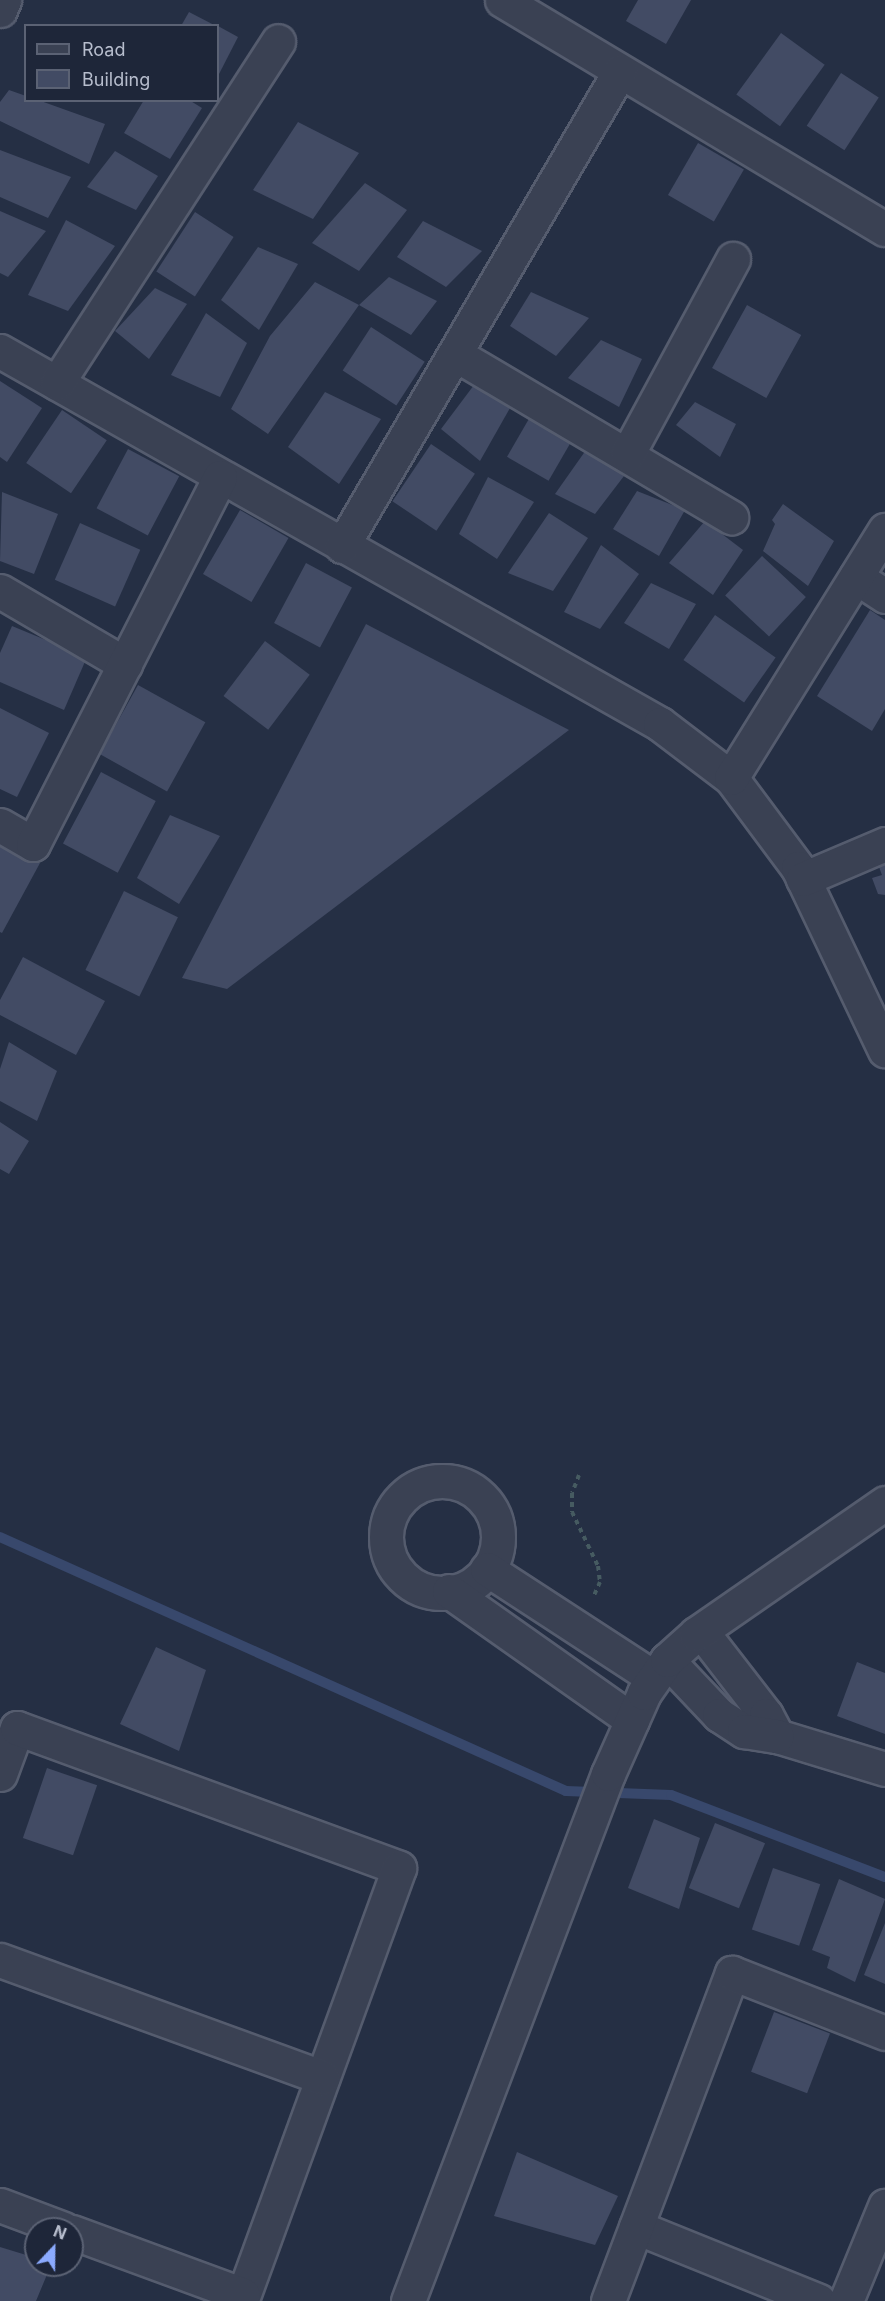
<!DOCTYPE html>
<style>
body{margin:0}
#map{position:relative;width:885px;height:2301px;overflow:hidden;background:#252f44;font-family:Inter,sans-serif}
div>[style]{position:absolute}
.stream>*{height:10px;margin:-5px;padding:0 5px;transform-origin:5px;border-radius:5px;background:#38486c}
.building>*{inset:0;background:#424b64;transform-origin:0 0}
.path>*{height:4px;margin-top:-2px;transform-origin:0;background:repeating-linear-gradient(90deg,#465b61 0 4.5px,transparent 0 9px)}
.roads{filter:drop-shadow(2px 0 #555c6e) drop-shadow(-2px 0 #555c6e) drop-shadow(0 2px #555c6e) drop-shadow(0 -2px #555c6e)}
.minor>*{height:33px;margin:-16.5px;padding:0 16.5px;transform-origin:16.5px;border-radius:16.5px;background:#3a4153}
.minor>.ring{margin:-16.5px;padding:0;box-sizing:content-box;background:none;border:33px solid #3a4153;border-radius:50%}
span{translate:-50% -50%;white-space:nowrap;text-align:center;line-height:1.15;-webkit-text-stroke:5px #1e2639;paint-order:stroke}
.legend{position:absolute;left:24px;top:24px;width:195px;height:78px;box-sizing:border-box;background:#1e2639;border:2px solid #5b6274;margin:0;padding:8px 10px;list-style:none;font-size:18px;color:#b7bdcd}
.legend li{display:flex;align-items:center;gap:12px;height:30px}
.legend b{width:30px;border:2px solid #5b6274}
.north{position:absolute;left:24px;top:2217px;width:60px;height:60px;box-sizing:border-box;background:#1e2639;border:2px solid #5b6274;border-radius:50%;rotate:22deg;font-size:16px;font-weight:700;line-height:24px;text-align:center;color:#b7bdcd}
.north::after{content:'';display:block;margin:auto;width:21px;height:27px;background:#8baafe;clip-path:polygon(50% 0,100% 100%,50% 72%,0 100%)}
</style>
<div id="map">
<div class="stream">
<div style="left:0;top:1537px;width:620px;rotate:24.17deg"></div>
<div style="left:566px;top:1791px;width:105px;rotate:2.2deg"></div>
<div style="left:671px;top:1795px;width:229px;rotate:21deg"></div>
</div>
<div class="building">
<div style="clip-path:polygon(638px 0,691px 0,666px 44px,626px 21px)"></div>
<div style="clip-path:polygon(189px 12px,216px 26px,181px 26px)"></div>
<div style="clip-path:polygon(218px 26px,238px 37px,218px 76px)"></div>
<div style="left:781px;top:33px;width:54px;height:76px;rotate:36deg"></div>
<div style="left:841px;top:73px;width:45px;height:63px;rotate:33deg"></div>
<div style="clip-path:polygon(9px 90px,26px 96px,26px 100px,38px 100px,105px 124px,89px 164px,0 121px,0 102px)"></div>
<div style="clip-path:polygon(144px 100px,189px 100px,202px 108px,170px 159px,124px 133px)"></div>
<div style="clip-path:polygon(298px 122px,359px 153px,313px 219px,253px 190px)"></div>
<div style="left:698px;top:143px;width:53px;height:60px;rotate:30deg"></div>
<div style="clip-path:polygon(0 150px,71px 177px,48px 218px,0 197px)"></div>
<div style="clip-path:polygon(115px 151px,158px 176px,136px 210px,87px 187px)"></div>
<div style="clip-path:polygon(365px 183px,407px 210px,359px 271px,312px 243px)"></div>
<div style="clip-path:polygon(0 211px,46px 231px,8px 277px,0 273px)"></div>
<div style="left:195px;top:212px;width:46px;height:71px;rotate:33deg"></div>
<div style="clip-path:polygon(66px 220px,115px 246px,68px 311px,28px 295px)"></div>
<div style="clip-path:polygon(423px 221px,482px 251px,446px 287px,397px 257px)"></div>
<div style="clip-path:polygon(258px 247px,298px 264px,259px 330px,221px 300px)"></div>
<div style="clip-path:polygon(389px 277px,437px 301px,411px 335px,359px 305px,268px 434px,231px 409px,270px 336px,315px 282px,359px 305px)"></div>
<div style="clip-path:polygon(155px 288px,187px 304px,149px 359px,115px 331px)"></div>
<div style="clip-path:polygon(531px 292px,589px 318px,556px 356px,510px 326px)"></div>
<div style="left:747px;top:305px;width:62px;height:72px;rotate:29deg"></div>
<div style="clip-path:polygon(206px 313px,247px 343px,220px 397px,171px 375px)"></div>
<div style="left:371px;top:327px;width:64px;height:52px;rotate:33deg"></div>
<div style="clip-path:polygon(601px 340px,642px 359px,619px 407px,568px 378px)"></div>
<div style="clip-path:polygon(0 381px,42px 408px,7px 462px,0 457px)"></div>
<div style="clip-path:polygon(474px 385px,510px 408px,480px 461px,441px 429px)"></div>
<div style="clip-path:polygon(325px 392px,381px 419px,339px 484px,288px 447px)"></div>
<div style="clip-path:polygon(695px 402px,736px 424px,720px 457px,676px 425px)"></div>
<div style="left:62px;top:410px;width:54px;height:64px;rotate:34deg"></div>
<div style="left:530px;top:417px;width:48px;height:46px;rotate:30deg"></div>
<div style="left:431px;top:444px;width:53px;height:69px;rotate:34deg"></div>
<div style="left:128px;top:449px;width:58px;height:67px;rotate:28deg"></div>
<div style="clip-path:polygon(586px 450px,624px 476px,595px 514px,555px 494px)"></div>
<div style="clip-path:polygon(488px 477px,534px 502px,497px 559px,459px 534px)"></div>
<div style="clip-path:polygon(637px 491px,685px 510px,659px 556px,613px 529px)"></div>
<div style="clip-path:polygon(2px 492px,58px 514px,34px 574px,0 561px)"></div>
<div style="clip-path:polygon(783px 504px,834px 541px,808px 586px,763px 551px,775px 524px,772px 520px)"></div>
<div style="left:240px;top:510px;width:56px;height:74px;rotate:30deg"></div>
<div style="clip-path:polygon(549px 513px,588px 538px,553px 591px,508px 573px)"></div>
<div style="clip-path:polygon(705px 521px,743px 550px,713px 595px,669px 563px)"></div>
<div style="left:80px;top:523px;width:66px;height:62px;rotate:24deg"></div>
<div style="clip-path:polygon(601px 545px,639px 574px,600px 629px,564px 612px)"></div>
<div style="left:762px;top:556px;width:60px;height:54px;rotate:43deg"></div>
<div style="left:306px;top:563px;width:52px;height:68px;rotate:28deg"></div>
<div style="clip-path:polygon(651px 583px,696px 604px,669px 649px,624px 623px)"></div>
<div style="clip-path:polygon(870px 610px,885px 620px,885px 709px,872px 731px,817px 696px)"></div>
<div style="left:715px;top:615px;width:74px;height:55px;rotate:35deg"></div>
<div style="clip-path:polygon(366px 624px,569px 730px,227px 989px,182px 978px)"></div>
<div style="clip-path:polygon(12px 626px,87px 657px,64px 710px,0 682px,0 653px)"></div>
<div style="left:265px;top:641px;width:56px;height:69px;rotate:37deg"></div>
<div style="left:138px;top:685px;width:77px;height:79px;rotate:29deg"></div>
<div style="clip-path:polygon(0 708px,49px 733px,17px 797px,0 789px)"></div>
<div style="left:101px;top:772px;width:62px;height:81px;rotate:28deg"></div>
<div style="clip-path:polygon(170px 815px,220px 836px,179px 904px,137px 878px)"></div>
<div style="clip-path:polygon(0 842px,40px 863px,2px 933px,0 932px)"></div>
<div style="clip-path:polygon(885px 859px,885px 895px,878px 894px,872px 878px,882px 875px,879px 867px)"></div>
<div style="left:124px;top:891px;width:60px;height:88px;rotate:26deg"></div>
<div style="clip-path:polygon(23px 957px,105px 1001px,76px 1055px,0 1015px,0 1000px)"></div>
<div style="clip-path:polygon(9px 1042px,57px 1071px,37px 1121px,0 1101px,0 1069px)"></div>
<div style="clip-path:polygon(0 1122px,29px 1141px,9px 1174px,0 1169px)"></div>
<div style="clip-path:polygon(156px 1647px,206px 1670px,179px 1751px,120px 1724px)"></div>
<div style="clip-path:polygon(857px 1662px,885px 1673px,885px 1734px,837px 1716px)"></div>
<div style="left:47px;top:1768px;width:53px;height:74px;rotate:19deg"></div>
<div style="clip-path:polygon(654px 1819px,700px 1838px,679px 1909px,628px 1888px)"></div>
<div style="left:715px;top:1823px;width:54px;height:70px;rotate:22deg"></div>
<div style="left:773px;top:1868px;width:50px;height:65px;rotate:19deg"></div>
<div style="clip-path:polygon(839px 1879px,885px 1899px,855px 1982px,827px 1968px,830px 1957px,812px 1950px)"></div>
<div style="clip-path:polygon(885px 1923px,885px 1984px,864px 1975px)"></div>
<div style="left:774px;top:2012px;width:60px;height:64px;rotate:21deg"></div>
<div style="clip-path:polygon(517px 2152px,618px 2196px,595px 2245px,494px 2216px)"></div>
<div style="clip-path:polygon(0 2247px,36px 2258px,36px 2265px,51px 2265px,36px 2301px,0 2301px)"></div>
</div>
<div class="path">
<div style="left:579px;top:1475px;width:19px;rotate:111deg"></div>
<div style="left:572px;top:1493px;width:19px;rotate:90deg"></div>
<div style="left:572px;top:1512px;width:60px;rotate:64.3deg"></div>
<div style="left:598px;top:1566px;width:16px;rotate:83deg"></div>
<div style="left:600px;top:1582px;width:17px;rotate:114deg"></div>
</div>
<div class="roads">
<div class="minor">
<div style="left:502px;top:0;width:446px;rotate:30.9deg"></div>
<div style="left:0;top:10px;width:11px;rotate:-68deg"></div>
<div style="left:0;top:351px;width:758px;rotate:29.47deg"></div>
<div style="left:660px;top:724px;width:89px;rotate:37.3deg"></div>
<div style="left:731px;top:778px;width:112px;rotate:53.3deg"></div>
<div style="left:798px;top:868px;width:202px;rotate:64.5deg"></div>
<div style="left:455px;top:354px;width:321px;rotate:30.6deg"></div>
<div style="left:57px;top:383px;width:407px;rotate:-57.1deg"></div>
<div style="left:627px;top:455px;width:223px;rotate:-61.6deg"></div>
<div style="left:342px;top:546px;width:550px;rotate:-59.66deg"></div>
<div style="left:856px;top:577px;width:35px;rotate:33deg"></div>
<div style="left:0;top:591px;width:145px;rotate:30.3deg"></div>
<div style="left:731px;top:778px;width:292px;rotate:-58.2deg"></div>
<div style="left:0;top:825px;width:38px;rotate:30deg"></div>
<div style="left:33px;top:844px;width:412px;rotate:-63deg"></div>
<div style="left:803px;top:879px;width:89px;rotate:-23.1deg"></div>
<div class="ring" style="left:386px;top:1481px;width:79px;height:79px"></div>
<div style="left:487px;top:1569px;width:199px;rotate:33.1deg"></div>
<div style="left:449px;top:1591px;width:224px;rotate:35.2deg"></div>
<div style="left:701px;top:1631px;width:106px;rotate:52.3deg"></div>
<div style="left:766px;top:1715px;width:24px;rotate:62deg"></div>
<div style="left:777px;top:1736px;width:113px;rotate:17deg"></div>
<div style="left:667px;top:1660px;width:76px;rotate:46.6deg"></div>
<div style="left:719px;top:1715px;width:30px;rotate:33deg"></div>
<div style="left:744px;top:1731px;width:33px;rotate:9deg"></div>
<div style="left:0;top:1774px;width:49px;rotate:-69.7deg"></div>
<div style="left:17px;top:1728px;width:407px;rotate:20.1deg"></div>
<div style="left:399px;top:1868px;width:461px;rotate:110deg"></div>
<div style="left:0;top:1960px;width:343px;rotate:20deg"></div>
<div style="left:0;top:2205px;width:68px;rotate:20.6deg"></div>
<div style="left:636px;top:2227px;width:197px;rotate:22deg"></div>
<div style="left:72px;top:2232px;width:182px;rotate:20.2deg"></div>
<div style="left:408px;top:2301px;width:564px;rotate:-69.22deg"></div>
<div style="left:608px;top:1774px;width:89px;rotate:-66deg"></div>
<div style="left:644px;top:1693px;width:40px;rotate:-55.1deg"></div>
<div style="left:667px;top:1660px;width:39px;rotate:-42deg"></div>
<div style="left:696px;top:1634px;width:230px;rotate:-34.7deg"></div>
<div style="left:608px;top:2301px;width:351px;rotate:-69.3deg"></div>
<div style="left:732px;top:1973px;width:164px;rotate:21.4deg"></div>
<div style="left:846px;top:2301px;width:103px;rotate:-67.7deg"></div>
</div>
</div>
<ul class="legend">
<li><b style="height:8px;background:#3a4153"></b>Road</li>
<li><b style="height:16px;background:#424b64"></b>Building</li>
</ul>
<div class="north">N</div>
</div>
